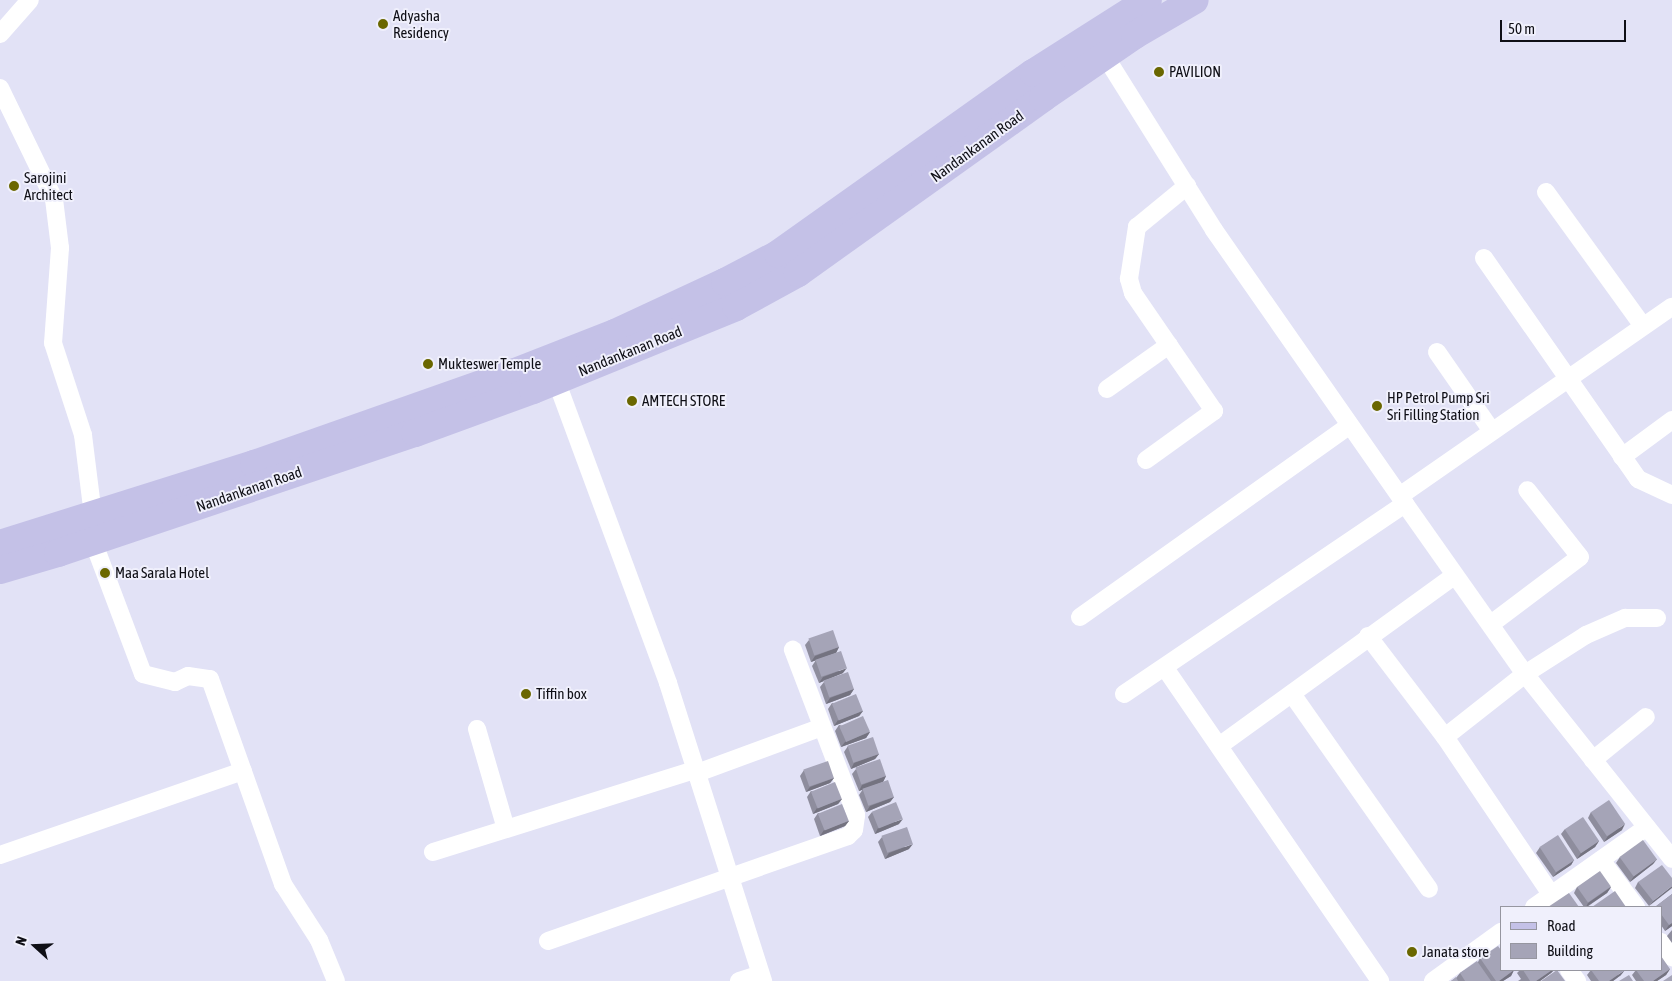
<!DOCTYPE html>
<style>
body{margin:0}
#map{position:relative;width:1672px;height:981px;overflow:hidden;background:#e2e2f6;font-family:"Asap Condensed",sans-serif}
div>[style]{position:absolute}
.street>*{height:18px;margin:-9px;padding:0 9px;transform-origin:9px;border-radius:9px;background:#fff}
.primary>*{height:28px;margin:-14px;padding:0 14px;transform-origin:14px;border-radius:14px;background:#c4c1e7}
.wall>*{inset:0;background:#8e8d9d}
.shaded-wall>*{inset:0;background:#747380}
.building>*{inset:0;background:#a5a4b7;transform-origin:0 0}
.dots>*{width:14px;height:14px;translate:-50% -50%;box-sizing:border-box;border:2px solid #f0f0fc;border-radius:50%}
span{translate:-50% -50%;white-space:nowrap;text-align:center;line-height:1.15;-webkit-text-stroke:4px #f0f0fc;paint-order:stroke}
.poi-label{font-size:15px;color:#0f0f16}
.left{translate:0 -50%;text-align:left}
.street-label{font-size:15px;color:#0f0f16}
.legend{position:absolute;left:1500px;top:906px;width:162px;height:65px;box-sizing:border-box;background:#f0f0fc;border:1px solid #9696a0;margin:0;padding:6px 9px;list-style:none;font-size:15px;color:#0f0f16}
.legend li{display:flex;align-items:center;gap:10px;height:25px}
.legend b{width:25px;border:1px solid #9696a0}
.north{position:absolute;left:10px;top:921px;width:50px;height:50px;-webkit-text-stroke:4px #f0f0fc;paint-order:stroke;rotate:290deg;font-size:14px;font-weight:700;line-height:20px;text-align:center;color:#0f0f16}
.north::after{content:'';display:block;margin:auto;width:18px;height:22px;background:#0f0f16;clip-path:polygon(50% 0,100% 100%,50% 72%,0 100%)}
.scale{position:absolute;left:1500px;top:20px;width:126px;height:22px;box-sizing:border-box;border:2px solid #0f0f16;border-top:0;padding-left:6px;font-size:15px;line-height:18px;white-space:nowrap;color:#0f0f16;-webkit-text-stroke:4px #f0f0fc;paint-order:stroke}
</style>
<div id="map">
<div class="street">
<div style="left:0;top:34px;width:45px;rotate:-48.6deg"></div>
<div style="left:1105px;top:56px;width:205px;rotate:57.9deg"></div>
<div style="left:1214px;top:230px;width:334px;rotate:55.1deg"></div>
<div style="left:1405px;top:504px;width:208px;rotate:54.8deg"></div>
<div style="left:1525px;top:674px;width:236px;rotate:51.5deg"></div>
<div style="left:0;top:88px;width:123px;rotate:64.1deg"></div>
<div style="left:54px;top:199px;width:49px;rotate:83deg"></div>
<div style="left:60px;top:248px;width:95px;rotate:94.2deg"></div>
<div style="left:53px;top:343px;width:97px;rotate:71.9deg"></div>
<div style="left:83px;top:435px;width:81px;rotate:82.9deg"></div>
<div style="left:1546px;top:192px;width:165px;rotate:54.1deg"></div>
<div style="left:1484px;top:258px;width:269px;rotate:55.1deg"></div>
<div style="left:1638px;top:479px;width:38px;rotate:25deg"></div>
<div style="left:1437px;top:352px;width:96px;rotate:55.2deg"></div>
<div style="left:556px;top:380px;width:323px;rotate:69.7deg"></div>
<div style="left:668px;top:683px;width:313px;rotate:72.3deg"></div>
<div style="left:1107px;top:389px;width:76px;rotate:-35.4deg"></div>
<div style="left:1622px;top:457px;width:62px;rotate:-36.5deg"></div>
<div style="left:1146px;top:460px;width:84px;rotate:-35.8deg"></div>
<div style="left:1214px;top:411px;width:143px;rotate:-124.5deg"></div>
<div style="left:1133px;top:293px;width:15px;rotate:-106deg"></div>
<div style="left:1129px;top:279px;width:53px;rotate:-81.3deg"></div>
<div style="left:1137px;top:227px;width:65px;rotate:-39.4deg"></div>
<div style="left:1401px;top:495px;width:330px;rotate:-34.8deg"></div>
<div style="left:93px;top:541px;width:142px;rotate:69.4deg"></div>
<div style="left:143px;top:674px;width:33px;rotate:14deg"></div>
<div style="left:175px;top:682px;width:14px;rotate:-25deg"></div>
<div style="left:188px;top:676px;width:22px;rotate:8deg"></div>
<div style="left:210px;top:679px;width:218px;rotate:70.4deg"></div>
<div style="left:283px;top:884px;width:67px;rotate:57.3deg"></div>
<div style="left:319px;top:940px;width:44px;rotate:67.5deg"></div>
<div style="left:1080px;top:617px;width:331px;rotate:-35.4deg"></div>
<div style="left:1491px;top:624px;width:111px;rotate:-37deg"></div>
<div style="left:1580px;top:557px;width:85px;rotate:-128.3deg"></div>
<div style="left:1368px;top:636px;width:127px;rotate:52.7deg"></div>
<div style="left:1445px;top:737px;width:189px;rotate:56deg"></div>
<div style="left:1165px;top:668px;width:380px;rotate:55.5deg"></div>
<div style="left:1124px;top:694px;width:339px;rotate:-34.1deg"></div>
<div style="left:1292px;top:694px;width:238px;rotate:54.9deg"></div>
<div style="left:477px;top:729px;width:104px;rotate:73.8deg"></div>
<div style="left:1445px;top:737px;width:102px;rotate:-38.2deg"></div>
<div style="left:1525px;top:674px;width:72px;rotate:-32.6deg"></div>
<div style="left:1586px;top:635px;width:43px;rotate:-23.6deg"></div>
<div style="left:1625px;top:618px;width:32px"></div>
<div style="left:1219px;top:746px;width:291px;rotate:-35.9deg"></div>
<div style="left:1593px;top:760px;width:68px;rotate:-39.1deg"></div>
<div style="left:697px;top:773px;width:133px;rotate:-20.2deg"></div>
<div style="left:433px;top:852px;width:275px;rotate:-17.4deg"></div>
<div style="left:0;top:855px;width:257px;rotate:-19.1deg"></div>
<div style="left:1601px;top:860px;width:59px;rotate:53.3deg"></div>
<div style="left:1534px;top:907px;width:138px;rotate:-35.3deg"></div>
<div style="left:548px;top:941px;width:318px;rotate:-19.3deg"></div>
<div style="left:848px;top:836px;width:8px;rotate:-45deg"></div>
<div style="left:854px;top:830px;width:15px;rotate:-82deg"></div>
<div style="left:856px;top:815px;width:177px;rotate:-110.9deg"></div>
<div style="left:1661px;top:942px;width:19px;rotate:54deg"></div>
<div style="left:1569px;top:970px;width:14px;rotate:54deg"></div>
<div style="left:739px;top:981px;width:22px;rotate:-18deg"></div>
<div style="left:1433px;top:981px;width:84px;rotate:-35.8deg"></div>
</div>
<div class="primary">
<div style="left:0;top:544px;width:266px;rotate:-17.5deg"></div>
<div style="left:254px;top:464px;width:277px;rotate:-19.4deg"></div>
<div style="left:515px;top:372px;width:107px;rotate:-21.3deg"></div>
<div style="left:615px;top:333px;width:121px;rotate:-24.9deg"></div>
<div style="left:725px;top:282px;width:60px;rotate:-27.8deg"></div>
<div style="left:778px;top:254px;width:313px;rotate:-35.4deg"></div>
<div style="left:1033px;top:73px;width:136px;rotate:-32.4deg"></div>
<div style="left:0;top:570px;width:60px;rotate:-16.3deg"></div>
<div style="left:58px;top:553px;width:377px;rotate:-18.6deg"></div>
<div style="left:415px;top:433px;width:126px;rotate:-20deg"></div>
<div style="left:533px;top:390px;width:219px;rotate:-22.2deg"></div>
<div style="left:736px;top:307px;width:71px;rotate:-28.7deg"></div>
<div style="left:798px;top:273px;width:301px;rotate:-35.5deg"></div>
<div style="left:1043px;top:98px;width:112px;rotate:-34.4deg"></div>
<div style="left:1135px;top:35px;width:69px;rotate:-30.3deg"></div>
</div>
<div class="wall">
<div style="clip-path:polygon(809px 640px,839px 647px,836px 653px,811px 662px,805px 645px)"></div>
<div style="clip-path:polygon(816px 660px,843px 673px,819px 683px,812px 666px)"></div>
<div style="clip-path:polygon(824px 682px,854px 689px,850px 695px,826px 704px,820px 687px)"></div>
<div style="clip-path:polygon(832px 703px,863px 711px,859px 716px,834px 726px,828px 709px)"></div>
<div style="clip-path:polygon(839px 725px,870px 732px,866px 738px,841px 747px,835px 731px)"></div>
<div style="clip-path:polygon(848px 746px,879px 754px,875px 759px,851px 769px,844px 752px)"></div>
<div style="clip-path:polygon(856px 769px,886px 776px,883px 782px,859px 791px,852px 774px)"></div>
<div style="clip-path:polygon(804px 770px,834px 778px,830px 783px,806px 792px,800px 776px)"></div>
<div style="clip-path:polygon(863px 789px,894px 797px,890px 802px,866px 812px,859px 795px)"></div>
<div style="clip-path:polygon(811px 791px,842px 799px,838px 804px,813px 814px,807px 797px)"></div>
<div style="clip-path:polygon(872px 812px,899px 824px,875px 834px,868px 817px)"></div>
<div style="clip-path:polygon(1591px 812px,1622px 830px,1604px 842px,1588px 818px)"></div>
<div style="clip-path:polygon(818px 813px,849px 821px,845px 826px,820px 836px,814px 819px)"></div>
<div style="clip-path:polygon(1565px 829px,1599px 841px,1595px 847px,1577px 859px,1561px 834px)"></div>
<div style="clip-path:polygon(882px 837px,909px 849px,885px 859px,878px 842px)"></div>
<div style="clip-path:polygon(1540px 847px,1574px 860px,1571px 865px,1553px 877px,1536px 853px)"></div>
<div style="clip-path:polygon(1620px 857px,1657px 859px,1653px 864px,1630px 882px,1616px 863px)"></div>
<div style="clip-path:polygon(1672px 878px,1649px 906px,1635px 888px,1638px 882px)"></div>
<div style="clip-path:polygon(1577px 887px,1611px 887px,1607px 893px,1587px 907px,1584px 907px,1574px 893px)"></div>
<div style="clip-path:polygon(1672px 894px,1672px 926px,1665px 931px,1661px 925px,1661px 907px,1655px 907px)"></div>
<div style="clip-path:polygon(1672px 930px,1672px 943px,1667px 936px)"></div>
<div style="clip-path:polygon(1480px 958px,1514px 970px,1511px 976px,1503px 981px,1451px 981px,1456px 978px,1460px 973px,1478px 962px)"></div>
<div style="clip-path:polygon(1670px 969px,1666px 975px,1657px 981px,1636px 981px,1632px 975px,1636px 970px)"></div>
<div style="clip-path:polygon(1520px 970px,1554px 970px,1551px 973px,1540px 981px,1518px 981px,1521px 979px,1517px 973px)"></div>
<div style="clip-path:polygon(1591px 970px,1621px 975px,1613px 981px,1591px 981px,1587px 975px)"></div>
</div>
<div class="shaded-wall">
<div style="clip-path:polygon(839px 647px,836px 653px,811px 662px,815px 656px)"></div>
<div style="clip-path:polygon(847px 668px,843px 673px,819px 683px,823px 677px)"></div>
<div style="clip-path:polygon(854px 689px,850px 695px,826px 704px,830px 698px)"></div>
<div style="clip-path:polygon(863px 711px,859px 716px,834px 726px,838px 720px)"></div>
<div style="clip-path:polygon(870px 732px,866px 738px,841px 747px,845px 742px)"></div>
<div style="clip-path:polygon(879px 754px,875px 759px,851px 769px,854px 763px)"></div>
<div style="clip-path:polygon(886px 776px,883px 782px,859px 791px,862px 785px)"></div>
<div style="clip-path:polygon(834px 778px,830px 783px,806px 792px,810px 787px)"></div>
<div style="clip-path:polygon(894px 797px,890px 802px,866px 812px,870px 806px)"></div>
<div style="clip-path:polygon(842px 799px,838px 804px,813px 814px,817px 808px)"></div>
<div style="clip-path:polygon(903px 819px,899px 824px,875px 834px,878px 828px)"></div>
<div style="clip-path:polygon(849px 821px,845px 826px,820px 836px,824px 830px)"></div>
<div style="clip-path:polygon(1625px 824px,1622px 830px,1604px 842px,1608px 836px)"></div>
<div style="clip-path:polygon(1599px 841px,1595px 847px,1577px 859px,1581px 853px)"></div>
<div style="clip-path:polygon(913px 844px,909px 849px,885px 859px,889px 853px)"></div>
<div style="clip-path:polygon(1657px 859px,1653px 864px,1630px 882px,1634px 876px)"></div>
<div style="clip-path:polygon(1574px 860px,1571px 865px,1553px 877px,1557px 872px)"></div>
<div style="clip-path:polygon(1672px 886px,1672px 888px,1649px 906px,1653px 901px)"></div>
<div style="clip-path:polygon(1611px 887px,1607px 893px,1586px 907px,1588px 903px)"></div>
<div style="clip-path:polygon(1672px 923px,1672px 926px,1665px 931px,1669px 925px)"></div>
<div style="clip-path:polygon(1670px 969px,1666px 975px,1657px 981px,1653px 981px)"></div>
<div style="clip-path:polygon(1514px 970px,1511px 976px,1503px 981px,1499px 981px)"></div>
<div style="clip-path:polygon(1552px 970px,1554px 970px,1551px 973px,1540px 981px,1536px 981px)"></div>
<div style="clip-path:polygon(1625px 970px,1621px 975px,1613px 981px,1609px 981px)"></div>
</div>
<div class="building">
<div style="left:833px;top:630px;width:18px;height:26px;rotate:71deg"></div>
<div style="left:841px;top:651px;width:18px;height:27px;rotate:71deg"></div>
<div style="left:848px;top:672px;width:18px;height:26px;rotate:71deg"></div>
<div style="left:856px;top:694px;width:18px;height:26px;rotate:68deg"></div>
<div style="left:863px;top:716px;width:17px;height:26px;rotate:66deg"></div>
<div style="left:873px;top:737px;width:18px;height:27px;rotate:71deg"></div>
<div style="left:880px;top:759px;width:18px;height:26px;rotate:71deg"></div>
<div style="left:828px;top:761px;width:18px;height:26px;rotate:71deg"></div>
<div style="left:888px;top:780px;width:18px;height:27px;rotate:71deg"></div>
<div style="left:835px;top:782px;width:18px;height:26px;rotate:68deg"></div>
<div style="left:1609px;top:800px;width:29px;height:22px;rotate:56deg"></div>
<div style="left:896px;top:802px;width:18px;height:26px;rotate:68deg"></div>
<div style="left:842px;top:804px;width:18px;height:26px;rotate:68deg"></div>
<div style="left:1583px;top:817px;width:29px;height:22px;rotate:56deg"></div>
<div style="left:907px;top:827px;width:18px;height:27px;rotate:71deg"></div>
<div style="left:1558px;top:835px;width:30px;height:22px;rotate:57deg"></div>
<div style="left:1643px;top:840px;width:24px;height:29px;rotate:54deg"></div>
<div style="clip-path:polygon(1662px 865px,1672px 878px,1672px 886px,1653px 901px,1638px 882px)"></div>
<div style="left:1600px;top:871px;width:19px;height:28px;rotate:55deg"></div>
<div style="clip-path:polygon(1615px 891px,1626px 907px,1592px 907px)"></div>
<div style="clip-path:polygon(1569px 893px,1579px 907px,1548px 907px)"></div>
<div style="clip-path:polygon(1672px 894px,1672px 923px,1669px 925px,1661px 914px,1661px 907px,1655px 907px)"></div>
<div style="clip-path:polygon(1498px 946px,1501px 950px,1501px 970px,1514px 970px,1499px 981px,1496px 981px,1480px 958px)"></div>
<div style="clip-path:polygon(1661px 956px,1670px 969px,1653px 981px,1644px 981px,1636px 970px,1661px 970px)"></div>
<div style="clip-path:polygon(1477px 961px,1491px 981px,1465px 981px,1460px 973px)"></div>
<div style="clip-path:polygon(1523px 970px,1552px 970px,1536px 981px,1530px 981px)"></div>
<div style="clip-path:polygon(1557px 970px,1565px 981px,1541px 981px)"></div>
<div style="clip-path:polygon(1591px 970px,1625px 970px,1609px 981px,1599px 981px)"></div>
<div style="clip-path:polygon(1629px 975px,1633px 981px,1619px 981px)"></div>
<div style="clip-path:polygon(1672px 975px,1672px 981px,1663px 981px)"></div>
<div style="clip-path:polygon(1456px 977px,1458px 981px,1451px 981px)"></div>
</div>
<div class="dots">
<div style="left:383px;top:24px;background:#6a6700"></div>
<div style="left:1159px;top:72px;background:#6a6700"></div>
<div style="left:14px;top:186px;background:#6a6700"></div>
<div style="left:428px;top:364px;background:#6a6700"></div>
<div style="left:632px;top:401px;background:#6a6700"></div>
<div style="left:1377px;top:406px;background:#6a6700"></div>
<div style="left:105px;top:573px;background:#6a6700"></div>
<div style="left:526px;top:694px;background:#6a6700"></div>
<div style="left:1412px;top:952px;background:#6a6700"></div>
</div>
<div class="poi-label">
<span class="left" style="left:393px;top:24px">Adyasha<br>Residency</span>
<span class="left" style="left:1169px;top:72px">PAVILION</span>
<span class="left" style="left:24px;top:186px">Sarojini<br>Architect</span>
<span class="left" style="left:438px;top:364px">Mukteswer Temple</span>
<span class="left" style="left:1387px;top:406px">HP Petrol Pump Sri<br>Sri Filling Station</span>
<span class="left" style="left:642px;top:401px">AMTECH STORE</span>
<span class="left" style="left:115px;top:573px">Maa Sarala Hotel</span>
<span class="left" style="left:536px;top:694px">Tiffin box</span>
<span class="left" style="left:1422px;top:952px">Janata store</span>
</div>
<div class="street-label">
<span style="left:977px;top:146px;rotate:-36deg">Nandankanan Road</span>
<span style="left:630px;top:351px;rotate:-22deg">Nandankanan Road</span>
<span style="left:249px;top:489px;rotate:-19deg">Nandankanan Road</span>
</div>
<ul class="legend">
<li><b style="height:6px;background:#c4c1e7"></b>Road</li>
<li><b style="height:14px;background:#a5a4b7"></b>Building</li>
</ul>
<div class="north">N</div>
<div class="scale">50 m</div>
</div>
